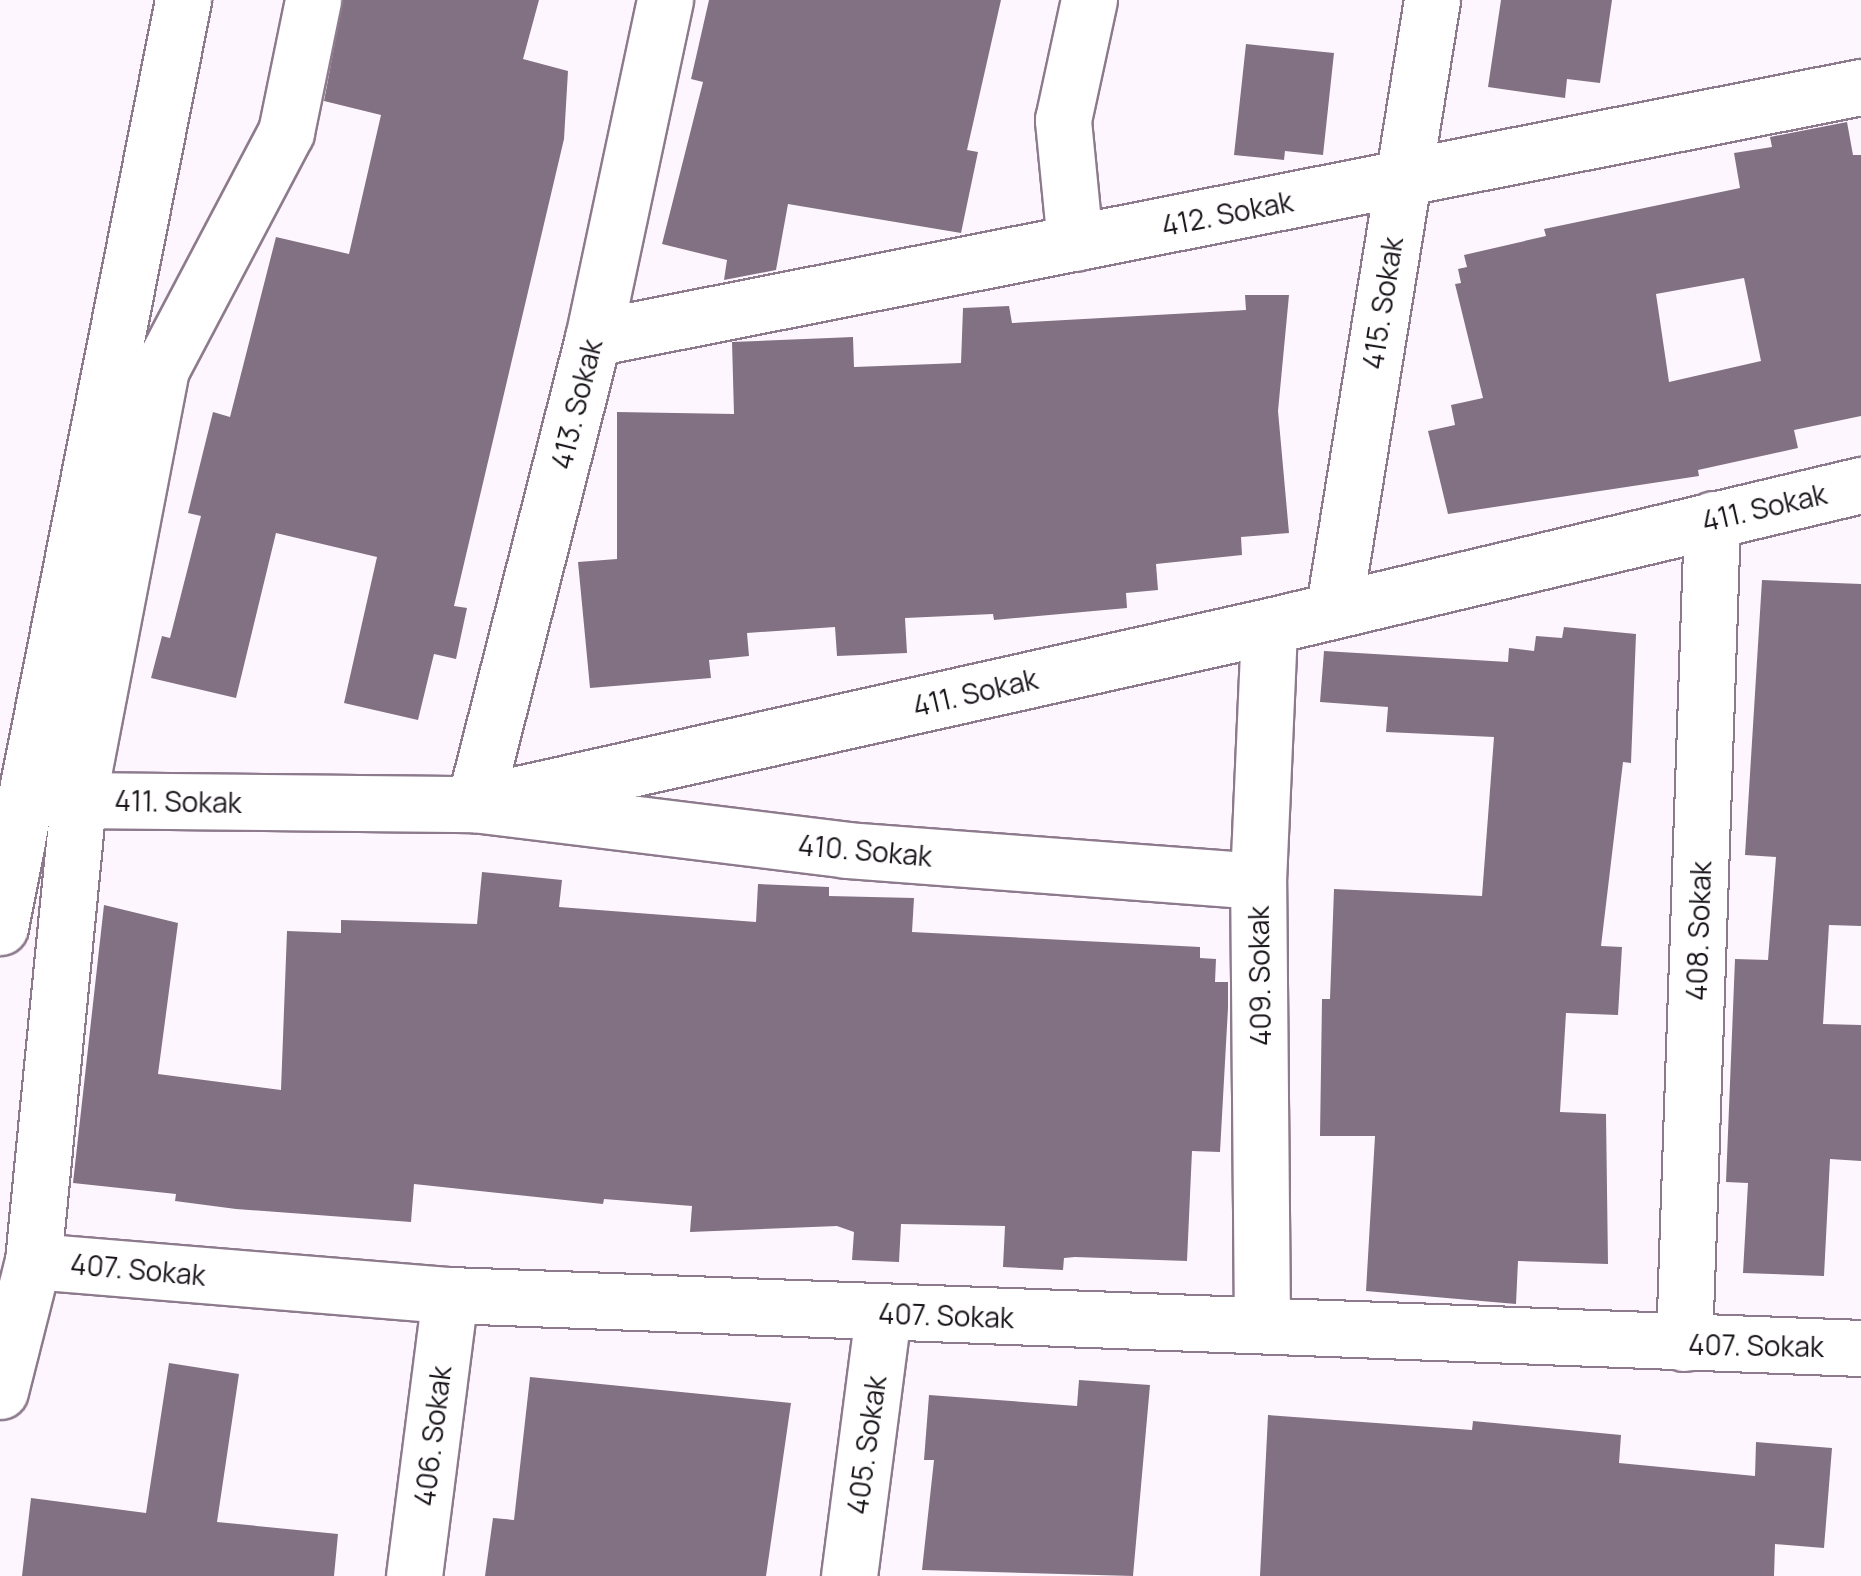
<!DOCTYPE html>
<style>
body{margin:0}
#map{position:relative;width:1861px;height:1576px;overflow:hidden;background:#fef6fe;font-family:Manrope,sans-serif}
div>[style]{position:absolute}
.building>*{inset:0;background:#827183}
.roads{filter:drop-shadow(2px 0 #8d7b8d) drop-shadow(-2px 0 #8d7b8d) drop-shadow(0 2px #8d7b8d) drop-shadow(0 -2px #8d7b8d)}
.street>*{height:55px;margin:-27.5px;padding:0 27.5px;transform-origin:27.5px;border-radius:27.5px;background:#fff}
span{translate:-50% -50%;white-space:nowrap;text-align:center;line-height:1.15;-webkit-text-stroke:10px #fff;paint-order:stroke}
.street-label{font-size:28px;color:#1b151c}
</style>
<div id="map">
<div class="building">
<div style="clip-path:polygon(343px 0,539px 0,523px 59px,568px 71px,564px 139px,454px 606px,467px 608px,456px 659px,434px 654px,418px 720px,344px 703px,377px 557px,276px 533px,236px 698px,151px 678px,162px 636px,170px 638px,201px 516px,188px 513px,213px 412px,230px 417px,276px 237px,349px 254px,381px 115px,324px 101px)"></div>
<div style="clip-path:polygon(709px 0,1001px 0,967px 150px,978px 152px,961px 233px,788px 204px,776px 270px,724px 280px,727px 260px,662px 244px,703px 82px,691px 79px)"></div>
<div style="clip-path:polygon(1501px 0,1612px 0,1600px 83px,1567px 79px,1565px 98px,1488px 87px)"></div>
<div style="clip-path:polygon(1246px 44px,1334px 53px,1323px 155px,1285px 151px,1284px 160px,1234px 155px)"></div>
<div style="clip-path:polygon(evenodd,1847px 122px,1853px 155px,1861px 155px,1861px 416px,1794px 430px,1798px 448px,1698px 470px,1699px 476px,1448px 514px,1428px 431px,1455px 425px,1451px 405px,1483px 398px,1455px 284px,1461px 283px,1458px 269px,1467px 267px,1464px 255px,1546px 236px,1544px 229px,1740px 188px,1734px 153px,1772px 147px,1770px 137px,1847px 122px,1744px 278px,1761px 361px,1669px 382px,1656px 294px,1744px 278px)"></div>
<div style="clip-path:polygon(1245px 295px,1289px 295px,1278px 411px,1289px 533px,1241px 537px,1242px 555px,1156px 564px,1158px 590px,1126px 593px,1127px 608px,994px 620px,993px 614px,905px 618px,907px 653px,837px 656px,835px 627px,747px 633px,749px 656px,709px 660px,711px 678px,590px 688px,578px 562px,617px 559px,617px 412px,734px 414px,732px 342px,853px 337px,854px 367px,961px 363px,963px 308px,1009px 306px,1012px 323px,1246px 310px)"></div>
<div style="clip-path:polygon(1762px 580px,1861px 584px,1861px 926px,1829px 925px,1823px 1024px,1861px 1025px,1861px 1161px,1830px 1159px,1824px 1276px,1743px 1273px,1748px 1183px,1726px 1182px,1735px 959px,1768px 960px,1776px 857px,1745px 855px)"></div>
<div style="clip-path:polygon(1564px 627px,1636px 634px,1631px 763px,1623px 762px,1601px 946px,1622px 947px,1618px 1015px,1566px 1013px,1560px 1112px,1606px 1114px,1608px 1264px,1518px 1261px,1516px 1304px,1366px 1291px,1375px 1136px,1320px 1136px,1322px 999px,1330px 999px,1334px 889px,1482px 896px,1494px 737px,1386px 732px,1388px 707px,1320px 702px,1324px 651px,1508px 662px,1509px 648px,1534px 651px,1536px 636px,1562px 638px)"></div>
<div style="clip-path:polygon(482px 872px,562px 880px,559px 907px,756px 922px,758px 884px,829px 887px,829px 896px,914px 898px,912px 932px,1200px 947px,1200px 958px,1216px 959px,1215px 982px,1228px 982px,1228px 1008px,1220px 1152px,1192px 1151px,1187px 1261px,1075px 1257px,1064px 1258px,1063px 1270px,1003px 1267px,1005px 1226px,901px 1224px,899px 1262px,852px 1260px,854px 1232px,837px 1226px,690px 1232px,692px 1206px,604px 1199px,603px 1204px,414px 1184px,411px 1222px,236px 1209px,175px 1201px,176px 1194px,73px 1183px,104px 905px,178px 923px,158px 1074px,281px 1090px,287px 931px,341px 933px,341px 920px,477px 924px)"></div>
<div style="clip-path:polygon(169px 1363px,239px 1374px,217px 1522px,338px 1534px,334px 1576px,22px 1576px,31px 1498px,146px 1513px)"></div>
<div style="clip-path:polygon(530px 1377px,791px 1403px,766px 1576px,485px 1576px,493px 1518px,514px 1520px)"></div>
<div style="clip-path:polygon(1079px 1380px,1150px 1385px,1133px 1576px,922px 1570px,934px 1460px,924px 1460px,929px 1395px,1077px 1406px)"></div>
<div style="clip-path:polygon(1268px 1415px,1472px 1430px,1473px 1421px,1621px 1435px,1619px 1463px,1755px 1476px,1756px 1442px,1832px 1448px,1824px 1548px,1775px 1544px,1774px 1576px,1260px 1576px)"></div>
</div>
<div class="roads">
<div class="street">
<div style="left:665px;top:0;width:346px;rotate:102deg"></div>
<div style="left:593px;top:338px;width:481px;rotate:104.3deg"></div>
<div style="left:474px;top:804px;width:375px;rotate:7deg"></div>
<div style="left:846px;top:850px;width:413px;rotate:4.3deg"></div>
<div style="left:1075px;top:243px;width:124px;rotate:-95.6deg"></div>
<div style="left:1063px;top:120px;width:123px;rotate:-77.8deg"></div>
<div style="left:593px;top:338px;width:1293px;rotate:-11.2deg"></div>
<div style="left:1334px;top:607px;width:615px;rotate:-80.83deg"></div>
<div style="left:78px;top:800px;width:396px;rotate:0.6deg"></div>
<div style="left:474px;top:804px;width:815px;rotate:-12.62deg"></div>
<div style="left:1269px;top:626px;width:609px;rotate:-13.4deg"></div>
<div style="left:0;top:927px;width:945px;rotate:-78.83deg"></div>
<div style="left:33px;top:1261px;width:418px;rotate:4.7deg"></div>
<div style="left:450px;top:1295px;width:1412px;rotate:2.15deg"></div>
<div style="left:1262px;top:1325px;width:444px;rotate:-90.5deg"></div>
<div style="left:1258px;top:881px;width:255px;rotate:-87.5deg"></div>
<div style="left:1684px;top:1343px;width:824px;rotate:-88.05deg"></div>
<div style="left:0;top:1391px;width:134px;rotate:-75.8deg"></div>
<div style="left:33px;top:1261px;width:463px;rotate:-84.4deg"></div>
<div style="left:78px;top:800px;width:439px;rotate:-79.1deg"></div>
<div style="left:161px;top:369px;width:268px;rotate:-62.2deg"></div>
<div style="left:286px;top:132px;width:135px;rotate:-78.4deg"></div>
<div style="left:414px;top:1576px;width:283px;rotate:-82.7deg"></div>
<div style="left:849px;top:1576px;width:264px;rotate:-82.6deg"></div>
</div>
</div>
<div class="street-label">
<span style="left:1227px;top:213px;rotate:-11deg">412. Sokak</span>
<span style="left:1382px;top:303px;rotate:-81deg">415. Sokak</span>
<span style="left:576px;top:404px;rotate:-76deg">413. Sokak</span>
<span style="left:1764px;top:507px;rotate:-13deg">411. Sokak</span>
<span style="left:975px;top:692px;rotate:-13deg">411. Sokak</span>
<span style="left:178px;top:801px;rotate:1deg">411. Sokak</span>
<span style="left:865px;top:850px;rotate:5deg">410. Sokak</span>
<span style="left:1698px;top:931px;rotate:-88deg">408. Sokak</span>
<span style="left:1259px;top:976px;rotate:-91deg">409. Sokak</span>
<span style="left:138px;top:1269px;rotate:5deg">407. Sokak</span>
<span style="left:946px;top:1315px;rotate:2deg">407. Sokak</span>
<span style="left:1756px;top:1345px;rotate:1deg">407. Sokak</span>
<span style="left:432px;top:1436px;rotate:-83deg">406. Sokak</span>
<span style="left:866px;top:1445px;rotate:-82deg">405. Sokak</span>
</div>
</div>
